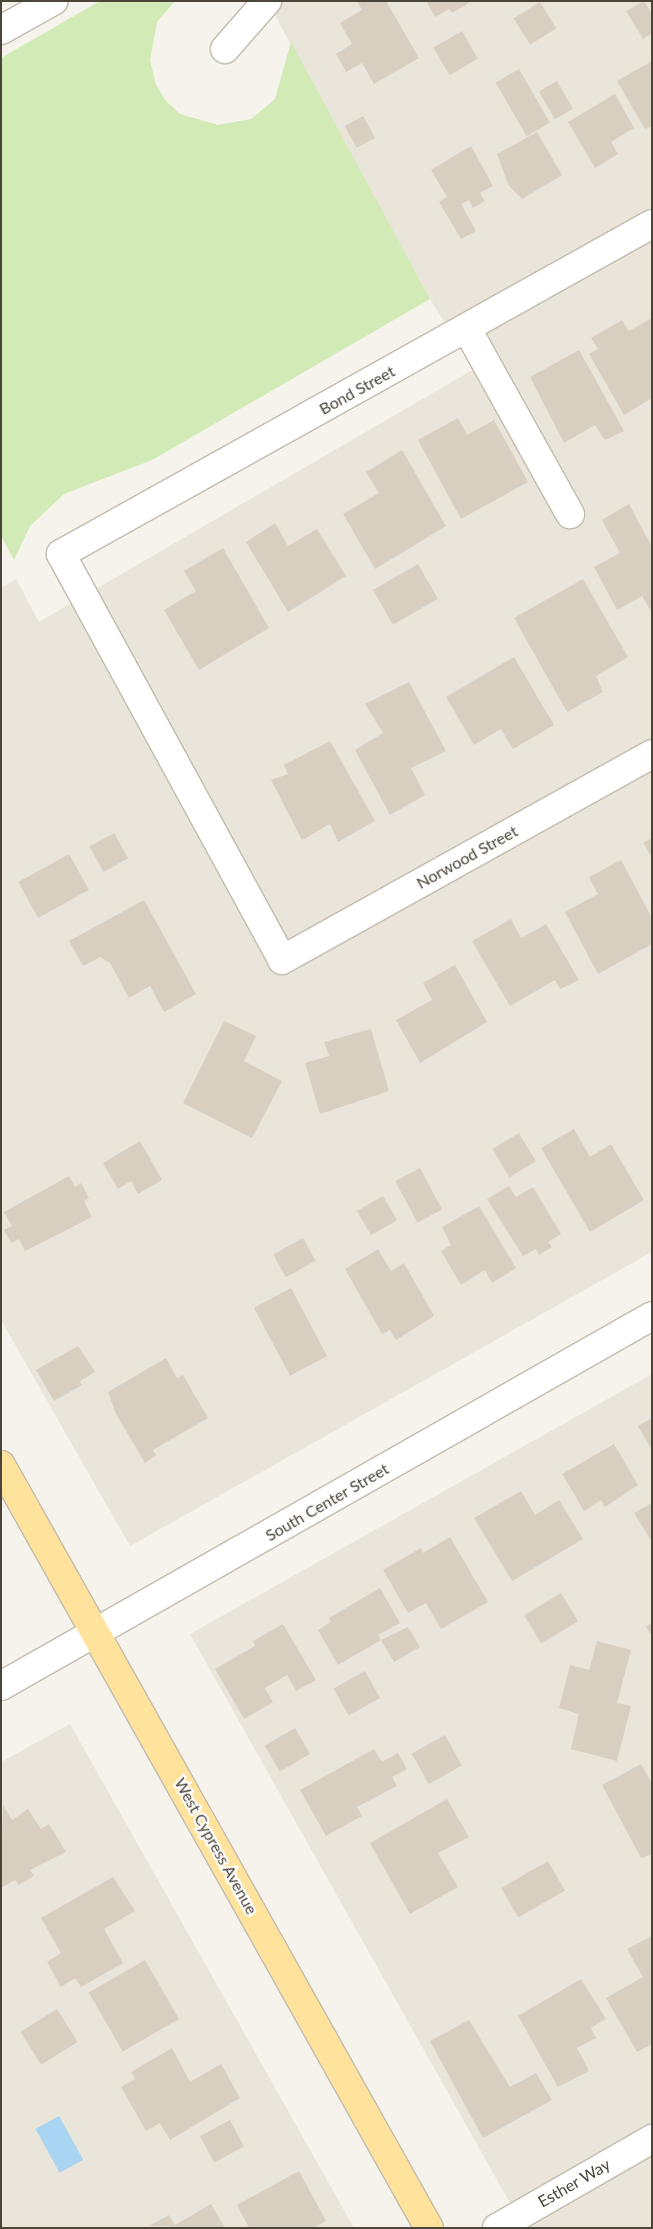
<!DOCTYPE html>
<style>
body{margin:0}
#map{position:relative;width:653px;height:2229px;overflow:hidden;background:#f6f3ec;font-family:Lato,sans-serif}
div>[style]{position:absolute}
.residential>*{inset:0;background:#eae5da}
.green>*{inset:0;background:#d2eab5}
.water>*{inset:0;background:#a9d4f2;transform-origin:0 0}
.building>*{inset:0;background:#d8cfc1;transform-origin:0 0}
.roads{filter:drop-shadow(1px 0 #c2bbae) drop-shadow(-1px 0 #c2bbae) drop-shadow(0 1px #c2bbae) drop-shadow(0 -1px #c2bbae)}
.minor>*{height:28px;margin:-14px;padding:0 14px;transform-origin:14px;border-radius:14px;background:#fff}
.major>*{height:28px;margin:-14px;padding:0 14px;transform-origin:14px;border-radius:14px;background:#ffe39c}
span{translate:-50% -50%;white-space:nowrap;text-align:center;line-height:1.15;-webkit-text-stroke:4.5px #fff;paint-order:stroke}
.street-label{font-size:16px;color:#4b4439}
.frame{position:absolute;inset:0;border:2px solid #4b4439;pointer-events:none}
</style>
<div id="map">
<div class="residential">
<div style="clip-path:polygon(267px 1px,652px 1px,652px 1252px,130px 1546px,1px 1320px,1px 588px,16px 579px,39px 622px,474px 369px,430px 299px)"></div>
<div style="clip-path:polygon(652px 1374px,652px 2228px,524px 2228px,190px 1634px)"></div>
<div style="clip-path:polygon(70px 1724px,354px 2228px,1px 2228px,1px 1762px)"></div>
</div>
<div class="green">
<div style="clip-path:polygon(100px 1px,175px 1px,157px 22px,150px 60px,156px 85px,166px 101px,180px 114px,218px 125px,251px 119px,275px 99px,291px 42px,430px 299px,152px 460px,64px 494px,30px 526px,14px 560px,1px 536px,1px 58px)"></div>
</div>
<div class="water">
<div style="left:59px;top:2116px;width:50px;height:27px;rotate:61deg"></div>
</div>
<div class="building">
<div style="clip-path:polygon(357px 1px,386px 1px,419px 58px,374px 84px,362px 63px,346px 72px,336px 54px,352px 44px,340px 23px,362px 10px)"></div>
<div style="clip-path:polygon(426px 1px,467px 1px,469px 3px,452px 13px,449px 9px,435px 17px)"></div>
<div style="clip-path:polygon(644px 1px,652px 14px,652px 33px,643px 39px,626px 11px)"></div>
<div style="left:540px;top:2px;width:31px;height:31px;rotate:58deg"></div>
<div style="left:462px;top:31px;width:32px;height:33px;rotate:60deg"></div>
<div style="clip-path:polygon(652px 61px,652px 126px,645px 129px,617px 81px)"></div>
<div style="left:519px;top:69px;width:62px;height:27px;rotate:60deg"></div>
<div style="left:557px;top:81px;width:32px;height:21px;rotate:60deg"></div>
<div style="clip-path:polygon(615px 94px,634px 128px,611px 142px,618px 154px,595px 168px,568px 122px)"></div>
<div style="left:363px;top:116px;width:25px;height:21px;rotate:61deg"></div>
<div style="clip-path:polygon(537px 132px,562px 175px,522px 199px,509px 186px,497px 154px)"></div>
<div style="clip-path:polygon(471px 146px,493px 186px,480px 193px,485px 201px,473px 208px,469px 200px,461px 204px,476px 231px,461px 239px,439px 202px,447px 197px,431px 170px)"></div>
<div style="clip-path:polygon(652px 318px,652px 398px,624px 415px,589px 354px,598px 349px,591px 338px,622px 320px,629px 331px)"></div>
<div style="clip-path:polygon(579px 350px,624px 431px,605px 440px,595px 425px,564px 443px,530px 377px)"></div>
<div style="clip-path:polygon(458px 418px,467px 435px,494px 420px,528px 482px,461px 519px,418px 440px)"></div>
<div style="clip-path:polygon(402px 450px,446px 526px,375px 569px,343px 514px,379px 493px,366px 472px)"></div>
<div style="clip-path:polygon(629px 504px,652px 547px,652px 613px,642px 596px,617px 610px,594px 567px,620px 553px,602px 520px)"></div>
<div style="clip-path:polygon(275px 523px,288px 546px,317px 529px,346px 576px,288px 612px,246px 542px)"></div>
<div style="clip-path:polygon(223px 548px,269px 628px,199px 670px,164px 610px,196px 591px,184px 571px)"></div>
<div style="left:418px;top:564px;width:40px;height:52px;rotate:60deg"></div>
<div style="clip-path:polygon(583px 579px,628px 657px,596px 676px,603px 692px,567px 712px,514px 618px)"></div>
<div style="clip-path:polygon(514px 657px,554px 725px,513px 749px,501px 729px,474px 745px,446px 697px)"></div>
<div style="clip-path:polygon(409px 682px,446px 751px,411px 768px,425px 795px,390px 815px,355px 750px,383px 733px,365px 704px)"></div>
<div style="clip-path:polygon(330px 741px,375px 821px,338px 842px,330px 824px,302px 840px,271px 780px,288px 774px,284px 765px)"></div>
<div style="left:114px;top:833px;width:29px;height:28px;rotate:61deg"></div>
<div style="clip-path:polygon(652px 838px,652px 857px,643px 843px)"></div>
<div style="left:69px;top:854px;width:41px;height:58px;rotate:61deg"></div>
<div style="clip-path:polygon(621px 860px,652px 918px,652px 944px,598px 974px,565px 912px,598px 894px,589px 877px)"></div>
<div style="clip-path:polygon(144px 900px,196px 994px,164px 1012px,150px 986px,129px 998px,110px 963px,100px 957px,83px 966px,69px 941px)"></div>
<div style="clip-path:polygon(511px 919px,521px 938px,546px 924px,579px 980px,560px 989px,555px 980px,510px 1006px,472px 941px)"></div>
<div style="clip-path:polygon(455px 965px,487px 1022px,420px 1063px,396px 1020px,432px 1000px,423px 983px)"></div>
<div style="clip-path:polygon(224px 1021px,256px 1036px,244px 1061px,282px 1081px,252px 1138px,183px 1103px)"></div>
<div style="clip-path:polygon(371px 1029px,389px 1091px,320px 1114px,305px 1063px,329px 1056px,324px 1042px)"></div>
<div style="clip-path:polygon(574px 1129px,590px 1157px,611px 1144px,644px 1200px,590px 1232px,541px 1148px)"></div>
<div style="left:519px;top:1133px;width:33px;height:31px;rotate:59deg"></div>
<div style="clip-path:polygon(140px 1141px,162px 1180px,138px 1194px,131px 1181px,118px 1189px,103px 1163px)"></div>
<div style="left:420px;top:1168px;width:47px;height:28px;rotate:62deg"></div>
<div style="clip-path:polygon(69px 1176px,75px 1187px,81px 1183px,89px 1198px,84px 1201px,92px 1217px,25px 1251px,19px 1239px,11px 1243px,4px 1230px,12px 1226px,4px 1212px)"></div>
<div style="clip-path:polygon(509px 1186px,516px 1197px,533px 1187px,561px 1234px,548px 1242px,552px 1247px,539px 1255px,536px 1249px,523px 1256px,487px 1199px)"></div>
<div style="left:383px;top:1196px;width:28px;height:30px;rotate:60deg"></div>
<div style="clip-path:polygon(479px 1206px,516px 1268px,492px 1283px,485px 1270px,461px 1285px,441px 1251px,451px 1245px,442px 1227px)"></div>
<div style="left:303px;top:1238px;width:26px;height:34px;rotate:61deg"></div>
<div style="clip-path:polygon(378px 1249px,391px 1271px,404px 1263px,434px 1316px,396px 1340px,390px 1330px,382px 1334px,345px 1269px)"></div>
<div style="left:291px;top:1288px;width:77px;height:42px;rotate:62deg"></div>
<div style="clip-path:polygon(78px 1346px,95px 1372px,80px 1381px,82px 1385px,54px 1401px,36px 1370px)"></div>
<div style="clip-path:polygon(166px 1358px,177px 1378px,183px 1375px,208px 1418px,153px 1450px,156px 1455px,145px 1463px,116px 1414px,108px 1392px)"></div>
<div style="clip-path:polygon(652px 1418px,652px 1450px,638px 1426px)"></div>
<div style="clip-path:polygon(614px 1444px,638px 1485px,605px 1507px,601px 1500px,584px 1511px,562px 1474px)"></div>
<div style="clip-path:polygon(521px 1491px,535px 1515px,559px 1500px,583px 1539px,512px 1581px,474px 1518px)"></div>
<div style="clip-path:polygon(652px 1503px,652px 1538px,650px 1539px,634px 1513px)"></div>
<div style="clip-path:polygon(450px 1537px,488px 1602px,441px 1629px,426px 1603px,408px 1613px,383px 1570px,421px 1548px,423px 1553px)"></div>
<div style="clip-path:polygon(380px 1588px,400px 1623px,378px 1635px,381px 1640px,408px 1627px,420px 1647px,394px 1662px,381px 1640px,338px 1665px,318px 1630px,331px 1622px,329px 1618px)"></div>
<div style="left:561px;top:1593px;width:33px;height:43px;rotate:59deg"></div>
<div style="clip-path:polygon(652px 1623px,652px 1636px,646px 1627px)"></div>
<div style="clip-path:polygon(283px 1624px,316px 1680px,296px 1691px,287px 1675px,265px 1688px,273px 1702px,244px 1719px,215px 1669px,255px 1646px,253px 1641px)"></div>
<div style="clip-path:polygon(597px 1641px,631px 1650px,617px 1703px,631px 1706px,617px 1761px,571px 1749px,579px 1714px,559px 1708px,570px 1665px,589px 1670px)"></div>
<div style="left:365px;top:1671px;width:31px;height:36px;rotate:61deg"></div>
<div style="left:295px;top:1728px;width:30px;height:35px;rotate:60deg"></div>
<div style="left:445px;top:1735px;width:35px;height:38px;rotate:61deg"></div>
<div style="clip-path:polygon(374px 1749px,382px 1762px,398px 1753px,407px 1769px,392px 1777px,397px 1786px,357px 1807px,362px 1816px,326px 1836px,300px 1790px)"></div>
<div style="clip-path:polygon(641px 1764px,652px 1784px,652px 1854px,641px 1858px,602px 1785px)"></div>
<div style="clip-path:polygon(447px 1799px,469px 1837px,438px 1853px,458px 1887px,410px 1914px,370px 1843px)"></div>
<div style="clip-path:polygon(3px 1805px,12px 1820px,28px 1809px,41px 1829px,49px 1824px,66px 1852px,30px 1870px,34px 1876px,19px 1885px,15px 1880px,1px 1888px)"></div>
<div style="left:548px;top:1861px;width:34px;height:54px;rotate:60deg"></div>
<div style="clip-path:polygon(113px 1877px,135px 1911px,104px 1929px,123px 1963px,81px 1987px,75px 1978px,61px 1987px,47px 1962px,61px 1953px,41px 1918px)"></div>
<div style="clip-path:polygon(652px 1936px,652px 2044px,637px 2052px,606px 1998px,643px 1977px,627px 1949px)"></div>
<div style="left:145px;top:1960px;width:68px;height:65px;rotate:60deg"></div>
<div style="clip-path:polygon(581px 1979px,606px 2019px,591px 2028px,596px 2038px,577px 2048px,589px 2071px,558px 2087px,518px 2016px)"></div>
<div style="left:57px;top:2009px;width:39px;height:43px;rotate:58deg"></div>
<div style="clip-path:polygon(469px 2020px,510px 2087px,536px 2073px,552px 2100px,483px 2138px,430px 2041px)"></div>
<div style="clip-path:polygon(172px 2048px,190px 2082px,221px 2064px,240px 2098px,170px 2140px,160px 2123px,146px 2131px,121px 2087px,135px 2079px,131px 2072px)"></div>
<div style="left:230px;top:2120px;width:30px;height:34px;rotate:62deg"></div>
<div style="clip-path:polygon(299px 2171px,326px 2221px,313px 2228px,249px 2228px,237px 2205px)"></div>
<div style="clip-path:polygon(211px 2204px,225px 2228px,149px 2226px,169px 2215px,175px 2225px)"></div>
</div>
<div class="roads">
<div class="minor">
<div style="left:1px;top:30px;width:60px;rotate:-29.1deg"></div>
<div style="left:225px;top:49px;width:64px;rotate:-48.8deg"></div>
<div style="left:652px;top:224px;width:677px;rotate:150.82deg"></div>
<div style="left:61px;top:554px;width:462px;rotate:61.4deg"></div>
<div style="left:282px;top:960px;width:423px;rotate:-29.1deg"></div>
<div style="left:467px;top:329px;width:212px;rotate:60.9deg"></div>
<div style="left:1px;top:1686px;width:749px;rotate:-29.61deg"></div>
<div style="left:497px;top:2228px;width:179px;rotate:-29.9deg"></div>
</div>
<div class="major">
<div style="left:1px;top:1465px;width:875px;rotate:60.71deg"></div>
</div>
</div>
<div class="street-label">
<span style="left:357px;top:390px;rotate:-29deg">Bond Street</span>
<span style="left:467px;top:857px;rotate:-29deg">Norwood Street</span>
<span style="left:327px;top:1502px;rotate:-30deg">South Center Street</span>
<span style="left:216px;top:1846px;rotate:61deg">West Cypress Avenue</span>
<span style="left:574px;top:2183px;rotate:-30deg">Esther Way</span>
</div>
<div class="frame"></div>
</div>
